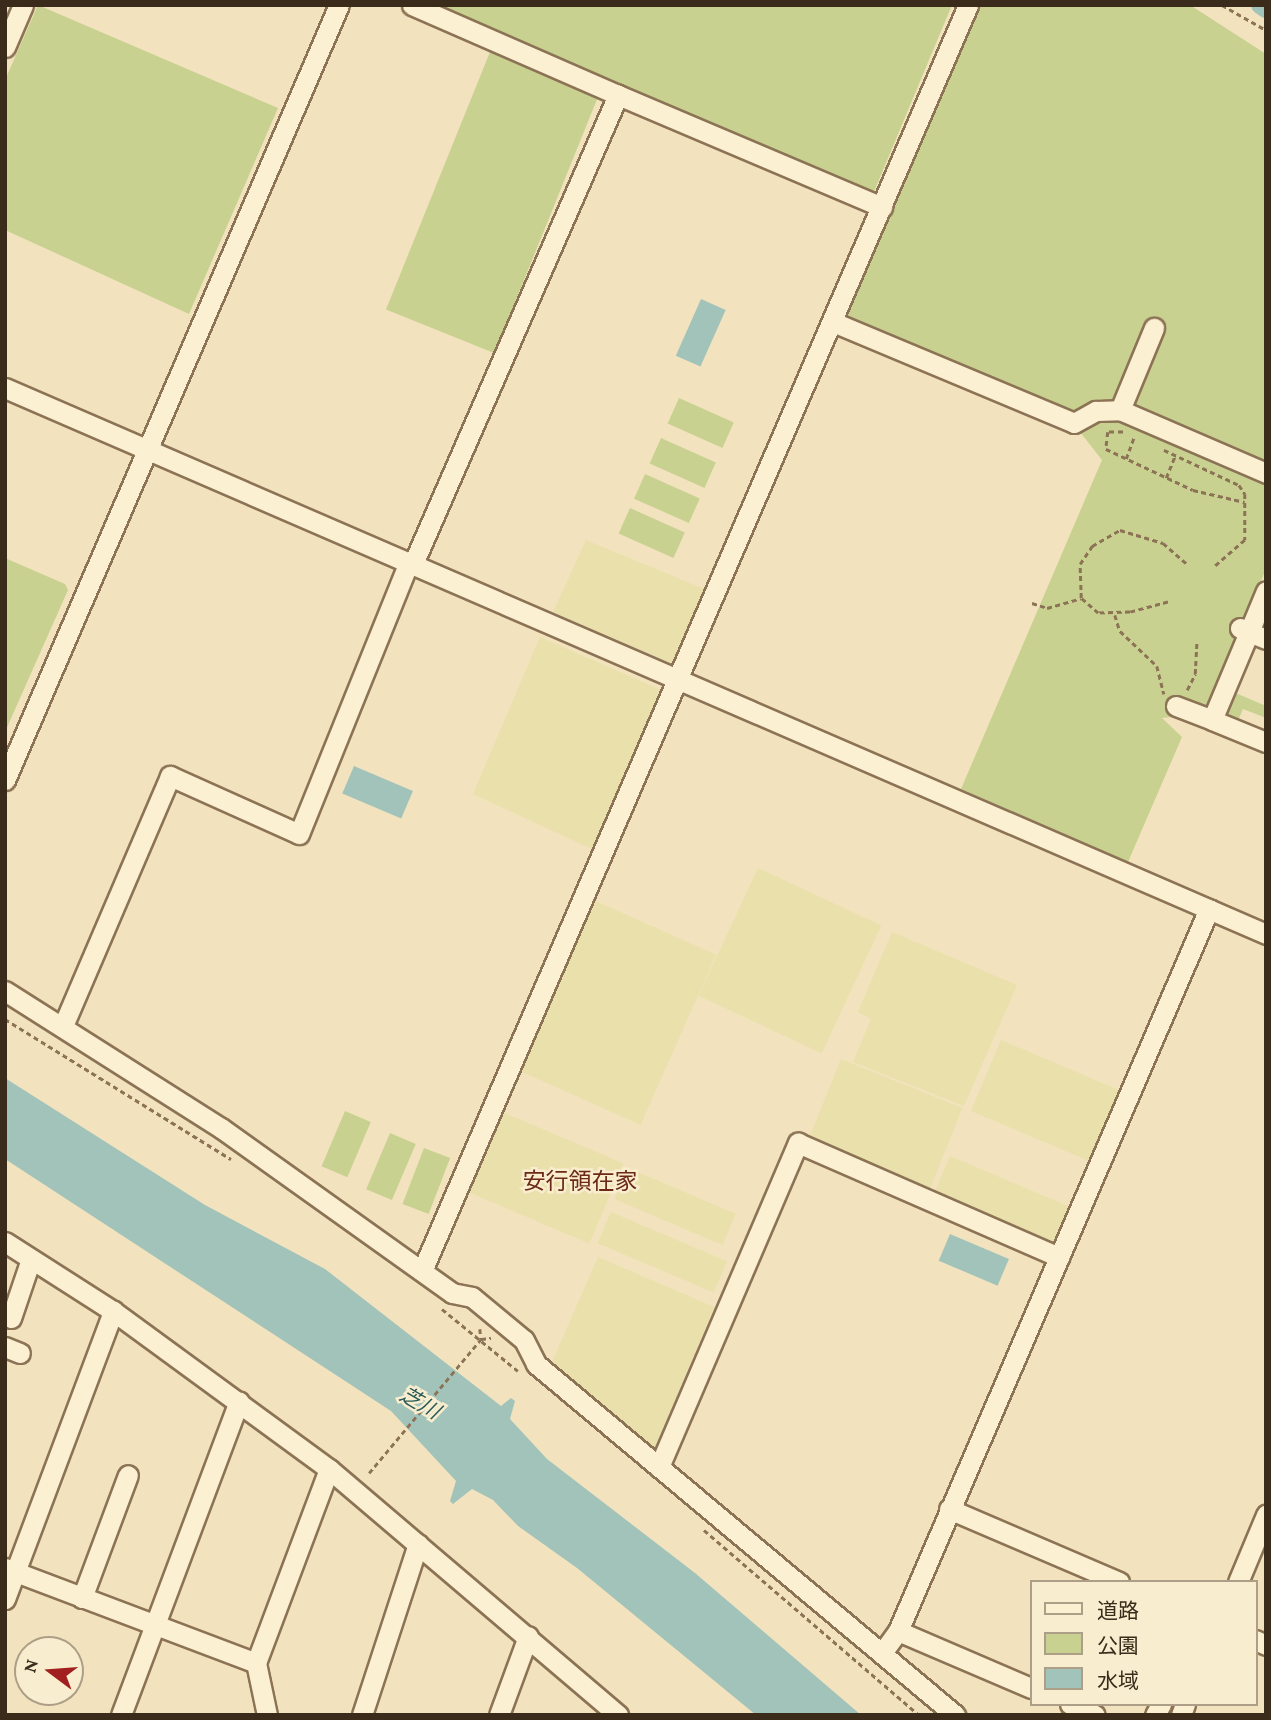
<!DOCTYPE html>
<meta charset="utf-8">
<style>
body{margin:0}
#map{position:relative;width:1271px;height:1720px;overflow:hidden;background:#f2e3be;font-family:"Crimson Pro","Noto Sans JP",serif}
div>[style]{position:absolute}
.farmland>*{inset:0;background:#e9e0ab;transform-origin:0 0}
.green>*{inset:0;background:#c9d191;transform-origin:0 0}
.water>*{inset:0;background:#a2c3ba;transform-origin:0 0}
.canal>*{height:18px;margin:-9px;padding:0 9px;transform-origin:9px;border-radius:9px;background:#a2c3ba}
.path>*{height:2.5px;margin-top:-1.25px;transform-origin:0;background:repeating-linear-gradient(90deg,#8c7355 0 5px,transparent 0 8.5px)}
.roads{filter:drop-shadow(2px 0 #8c7355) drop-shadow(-2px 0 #8c7355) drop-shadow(0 2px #8c7355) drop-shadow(0 -2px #8c7355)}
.minor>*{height:19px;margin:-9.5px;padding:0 9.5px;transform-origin:9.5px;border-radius:9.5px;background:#fcf0d2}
span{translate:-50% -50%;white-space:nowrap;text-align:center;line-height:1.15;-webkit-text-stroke:5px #f9edcf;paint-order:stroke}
.water-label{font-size:21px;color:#295c59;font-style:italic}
.quarter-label{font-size:23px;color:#6b2916}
.frame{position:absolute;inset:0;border:7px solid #3a2b1b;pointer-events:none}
.legend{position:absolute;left:1030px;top:1580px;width:228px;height:126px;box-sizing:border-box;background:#f9edcf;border:2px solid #ad9f87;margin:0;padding:9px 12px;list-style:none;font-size:21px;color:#3a2b1b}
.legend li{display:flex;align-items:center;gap:14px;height:35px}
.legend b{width:35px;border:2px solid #ad9f87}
.north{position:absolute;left:14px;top:1636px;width:70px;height:70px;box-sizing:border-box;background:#f9edcf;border:2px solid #ad9f87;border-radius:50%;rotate:286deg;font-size:19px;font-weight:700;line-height:28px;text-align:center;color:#3a2b1b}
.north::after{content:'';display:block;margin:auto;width:24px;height:32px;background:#a1201f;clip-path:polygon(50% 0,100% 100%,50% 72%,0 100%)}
</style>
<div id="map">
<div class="farmland">
<div style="clip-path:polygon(586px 540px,709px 591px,679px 662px,671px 663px,553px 612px)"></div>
<div style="clip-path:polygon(540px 637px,659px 689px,664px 695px,596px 851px,473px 794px)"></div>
<div style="left:758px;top:868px;width:136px;height:141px;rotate:25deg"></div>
<div style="left:591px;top:899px;width:137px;height:186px;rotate:24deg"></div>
<div style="clip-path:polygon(892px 932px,1017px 985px,964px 1106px,853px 1062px,871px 1019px,858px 1012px)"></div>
<div style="left:1001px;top:1040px;width:133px;height:77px;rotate:23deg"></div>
<div style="left:841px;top:1059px;width:131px;height:88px;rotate:22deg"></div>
<div style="left:500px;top:1111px;width:134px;height:87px;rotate:23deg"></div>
<div style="left:950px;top:1156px;width:135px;height:43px;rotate:23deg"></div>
<div style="left:628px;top:1168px;width:117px;height:34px;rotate:23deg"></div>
<div style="left:611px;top:1212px;width:126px;height:34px;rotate:23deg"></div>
<div style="clip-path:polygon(598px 1257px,714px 1307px,654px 1450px,552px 1362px)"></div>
</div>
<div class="green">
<div style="clip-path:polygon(38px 5px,278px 108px,189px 314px,5px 230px,5px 80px)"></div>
<div style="clip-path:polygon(426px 5px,952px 5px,873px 194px)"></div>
<div style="clip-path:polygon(977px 5px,1190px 5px,1266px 54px,1266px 463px,1138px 408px,1132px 399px,1094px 403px,1066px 415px,848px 326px,845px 310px)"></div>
<div style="left:492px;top:47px;width:117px;height:283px;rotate:22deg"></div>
<div style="left:679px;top:398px;width:60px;height:28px;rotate:24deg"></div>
<div style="clip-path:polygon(1109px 415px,1266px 482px,1266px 569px,1206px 714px,1162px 718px,1182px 737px,1128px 862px,961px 789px,1102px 460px,1080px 432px)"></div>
<div style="left:661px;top:438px;width:60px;height:28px;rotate:24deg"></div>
<div style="left:645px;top:474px;width:60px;height:27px;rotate:24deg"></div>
<div style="left:630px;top:508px;width:60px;height:28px;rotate:24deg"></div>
<div style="clip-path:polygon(5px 558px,65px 584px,68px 590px,5px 732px)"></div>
<div style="clip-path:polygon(1231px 691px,1266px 706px,1266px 718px,1243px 709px,1238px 721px,1228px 716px,1224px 707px)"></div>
<div style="left:345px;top:1111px;width:28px;height:60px;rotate:23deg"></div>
<div style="left:390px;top:1133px;width:28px;height:61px;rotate:23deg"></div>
<div style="left:424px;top:1148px;width:28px;height:60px;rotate:21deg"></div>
</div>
<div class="water">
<div style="left:701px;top:299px;width:27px;height:62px;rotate:24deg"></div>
<div style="left:354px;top:766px;width:64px;height:30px;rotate:23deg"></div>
<div style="clip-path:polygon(5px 1078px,205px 1205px,325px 1269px,501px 1406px,511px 1398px,515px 1401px,510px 1419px,547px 1459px,695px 1573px,861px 1715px,756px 1715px,577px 1568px,518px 1526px,493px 1500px,472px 1489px,453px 1504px,450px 1501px,456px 1481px,391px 1411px,5px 1159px)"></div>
<div style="left:950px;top:1234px;width:64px;height:29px;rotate:23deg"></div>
</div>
<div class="canal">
<div style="left:1260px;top:5px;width:7px;rotate:34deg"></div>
</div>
<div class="path">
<div style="left:1222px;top:5px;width:51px;rotate:29.6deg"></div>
<div style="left:1123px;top:432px;width:15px;rotate:180deg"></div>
<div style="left:1108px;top:432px;width:17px;rotate:97deg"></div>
<div style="left:1106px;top:449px;width:96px;rotate:25.2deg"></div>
<div style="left:1193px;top:490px;width:53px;rotate:13deg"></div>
<div style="left:1164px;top:450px;width:83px;rotate:25deg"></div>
<div style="left:1239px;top:485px;width:11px;rotate:56deg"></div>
<div style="left:1245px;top:494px;width:46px;rotate:90deg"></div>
<div style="left:1245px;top:540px;width:40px;rotate:139deg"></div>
<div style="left:1126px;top:459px;width:23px;rotate:-70deg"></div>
<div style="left:1166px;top:478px;width:24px;rotate:-68deg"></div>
<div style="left:1168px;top:602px;width:39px;rotate:165deg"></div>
<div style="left:1130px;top:612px;width:32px;rotate:178deg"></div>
<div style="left:1098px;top:613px;width:23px;rotate:-139deg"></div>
<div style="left:1081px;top:598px;width:34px;rotate:-92deg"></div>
<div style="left:1080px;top:564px;width:22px;rotate:-56deg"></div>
<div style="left:1092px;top:546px;width:32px;rotate:-30deg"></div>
<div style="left:1120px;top:530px;width:45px;rotate:16.8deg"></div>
<div style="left:1163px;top:543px;width:33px;rotate:41deg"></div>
<div style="left:1032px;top:603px;width:16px;rotate:18deg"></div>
<div style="left:1047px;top:608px;width:35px;rotate:-16deg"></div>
<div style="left:1115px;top:615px;width:17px;rotate:73deg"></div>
<div style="left:1120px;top:631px;width:51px;rotate:43.4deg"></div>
<div style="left:1157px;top:666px;width:29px;rotate:76deg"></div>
<div style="left:1187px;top:690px;width:18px;rotate:-63deg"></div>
<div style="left:1195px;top:674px;width:34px;rotate:-87deg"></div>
<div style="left:5px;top:1019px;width:266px;rotate:31.8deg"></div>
<div style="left:442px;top:1309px;width:98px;rotate:39.2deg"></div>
<div style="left:480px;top:1329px;width:10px;rotate:84deg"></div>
<div style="left:481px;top:1339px;width:10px;rotate:-6deg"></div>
<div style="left:369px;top:1473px;width:175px;rotate:-50.1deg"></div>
<div style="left:704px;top:1530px;width:284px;rotate:40.7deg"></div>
</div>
<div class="roads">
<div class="minor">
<div style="left:412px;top:5px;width:225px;rotate:23.6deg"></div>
<div style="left:5px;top:47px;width:46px;rotate:-66.8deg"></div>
<div style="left:833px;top:322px;width:261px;rotate:22.7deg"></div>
<div style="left:1074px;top:423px;width:25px;rotate:-29deg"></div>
<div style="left:1096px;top:411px;width:24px;rotate:-2deg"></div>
<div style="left:1120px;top:410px;width:159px;rotate:23.3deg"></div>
<div style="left:5px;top:388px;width:1374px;rotate:23.41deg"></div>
<div style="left:1120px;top:410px;width:89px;rotate:-67.5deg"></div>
<div style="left:413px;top:564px;width:512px;rotate:-66.39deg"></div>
<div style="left:618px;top:95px;width:287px;rotate:23deg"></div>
<div style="left:1240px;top:628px;width:10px;rotate:24deg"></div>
<div style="left:1249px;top:632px;width:44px;rotate:-67.5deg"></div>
<div style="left:1266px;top:639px;width:18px;rotate:-158deg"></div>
<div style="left:1249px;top:632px;width:95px;rotate:112.8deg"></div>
<div style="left:1212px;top:720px;width:58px;rotate:22.2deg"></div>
<div style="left:1176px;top:706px;width:39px;rotate:21deg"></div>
<div style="left:5px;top:780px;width:844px;rotate:-66.69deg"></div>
<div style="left:5px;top:991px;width:256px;rotate:32.4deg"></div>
<div style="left:221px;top:1128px;width:284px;rotate:35.5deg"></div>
<div style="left:452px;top:1293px;width:20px;rotate:11deg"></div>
<div style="left:472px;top:1297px;width:67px;rotate:39.6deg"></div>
<div style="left:524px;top:1340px;width:27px;rotate:63deg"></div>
<div style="left:536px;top:1364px;width:547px;rotate:39.95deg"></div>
<div style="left:63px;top:1026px;width:272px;rotate:-66.8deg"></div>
<div style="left:170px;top:776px;width:141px;rotate:24.2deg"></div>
<div style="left:299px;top:834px;width:293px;rotate:-68deg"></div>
<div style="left:5px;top:1242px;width:128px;rotate:32.6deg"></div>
<div style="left:113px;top:1311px;width:268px;rotate:36.2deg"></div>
<div style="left:329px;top:1469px;width:380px;rotate:40.4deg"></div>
<div style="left:422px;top:1271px;width:1379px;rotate:-66.67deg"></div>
<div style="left:11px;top:1318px;width:62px;rotate:-71.3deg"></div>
<div style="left:5px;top:1347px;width:16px;rotate:22deg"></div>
<div style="left:659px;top:1467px;width:353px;rotate:-66.8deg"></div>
<div style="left:798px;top:1143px;width:285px;rotate:23.6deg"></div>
<div style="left:949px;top:1509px;width:185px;rotate:23.2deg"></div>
<div style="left:5px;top:1568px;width:268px;rotate:20.7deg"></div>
<div style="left:1238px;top:1582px;width:73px;rotate:-67.3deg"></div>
<div style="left:82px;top:1598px;width:131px;rotate:-69.5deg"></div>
<div style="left:5px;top:1599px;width:308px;rotate:-69.4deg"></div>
<div style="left:898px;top:1631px;width:145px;rotate:23.2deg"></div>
<div style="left:1255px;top:1640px;width:12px;rotate:24deg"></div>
<div style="left:882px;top:1653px;width:27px;rotate:-54deg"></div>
<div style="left:898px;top:1631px;width:786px;rotate:-66.7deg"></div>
<div style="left:1070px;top:1704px;width:27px;rotate:24deg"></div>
<div style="left:121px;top:1715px;width:335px;rotate:-69.4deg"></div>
<div style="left:267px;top:1715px;width:53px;rotate:-101.9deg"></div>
<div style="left:256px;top:1663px;width:207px;rotate:-69.4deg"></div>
<div style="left:362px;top:1715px;width:180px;rotate:-71.9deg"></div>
<div style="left:499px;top:1715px;width:84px;rotate:-69.8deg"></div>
<div style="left:1155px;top:1715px;width:13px;rotate:-61deg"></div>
<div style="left:1181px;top:1715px;width:12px;rotate:-70deg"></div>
</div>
</div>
<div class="water-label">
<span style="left:420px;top:1403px;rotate:30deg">芝川</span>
</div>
<div class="quarter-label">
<span style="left:580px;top:1181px">安行領在家</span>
</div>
<div class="frame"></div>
<ul class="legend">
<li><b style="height:9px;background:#fcf0d2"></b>道路</li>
<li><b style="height:19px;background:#c9d191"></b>公園</li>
<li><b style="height:19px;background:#a2c3ba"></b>水域</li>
</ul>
<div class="north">N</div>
</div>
